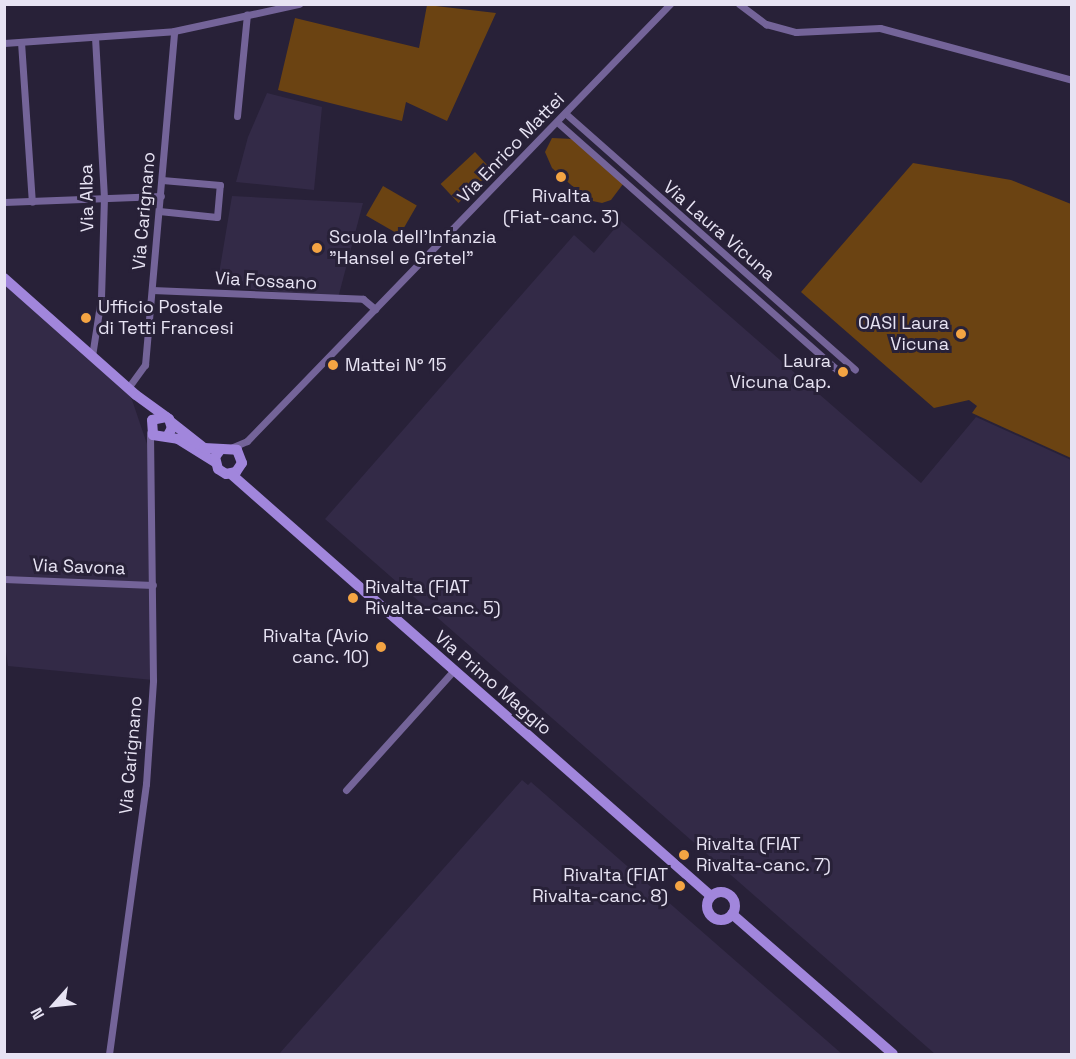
<!DOCTYPE html>
<meta charset="utf-8">
<style>
body{margin:0}
#map{position:relative;width:1076px;height:1059px;overflow:hidden;background:#282138;font-family:"Space Grotesk",sans-serif}
div>[style]{position:absolute}
.built>*{inset:0;background:#332a47}
.green>*{inset:0;background:#6b4312;transform-origin:0 0}
.street>*{height:7px;margin:-3.5px;padding:0 3.5px;transform-origin:3.5px;border-radius:3.5px;background:#746499}
.secondary>*{height:10px;margin:-5px;padding:0 5px;transform-origin:5px;border-radius:5px;background:#a186dc}
.secondary>.ring{margin:-5px;padding:0;box-sizing:content-box;background:none;border:10px solid #a186dc;border-radius:50%}
.dots>*{width:16px;height:16px;translate:-50% -50%;box-sizing:border-box;border:3px solid #282138;border-radius:50%}
span{translate:-50% -50%;white-space:nowrap;text-align:center;line-height:1.15;-webkit-text-stroke:6px #282138;paint-order:stroke}
.street-label{font-size:18px;color:#e7e3f3}
.poi-label{font-size:18px;color:#e7e3f3}
.left{translate:0 -50%;text-align:left}
.right{translate:-100% -50%;text-align:right}
.frame{position:absolute;inset:0;border:6px solid #e7e3f3;pointer-events:none}
.north{position:absolute;left:24px;top:975px;width:60px;height:60px;-webkit-text-stroke:4px #282138;paint-order:stroke;rotate:243deg;font-size:16px;font-weight:700;line-height:24px;text-align:center;color:#e7e3f3}
.north::after{content:'';display:block;margin:auto;width:21px;height:27px;background:#e7e3f3;clip-path:polygon(50% 0,100% 100%,50% 72%,0 100%)}
</style>
<div id="map">
<div class="built">
<div style="clip-path:polygon(267px 93px,322px 107px,314px 190px,236px 182px,248px 137px)"></div>
<div style="clip-path:polygon(232px 196px,363px 203px,338px 298px,217px 286px)"></div>
<div style="clip-path:polygon(621px 221px,921px 483px,976px 417px,1071px 460px,1071px 1054px,935px 1054px,325px 519px,574px 235px,594px 253px)"></div>
<div style="clip-path:polygon(4px 278px,128px 388px,151px 456px,153px 680px,8px 666px,4px 638px)"></div>
<div style="clip-path:polygon(522px 780px,528px 785px,531px 782px,842px 1054px,279px 1054px)"></div>
</div>
<div class="green">
<div style="clip-path:polygon(427px 5px,496px 13px,447px 121px,406px 102px,402px 121px,278px 90px,295px 18px,419px 48px)"></div>
<div style="clip-path:polygon(552px 138px,573px 139px,623px 184px,611px 200px,602px 203px,588px 200px,552px 168px,545px 152px)"></div>
<div style="left:475px;top:152px;width:26px;height:47px;rotate:47deg"></div>
<div style="clip-path:polygon(913px 163px,1011px 180px,1071px 204px,1071px 458px,972px 413px,977px 406px,969px 400px,934px 408px,801px 292px)"></div>
<div style="left:383px;top:186px;width:39px;height:34px;rotate:30deg"></div>
</div>
<div class="street">
<div style="left:739px;top:4px;width:34px;rotate:37deg"></div>
<div style="left:766px;top:24px;width:31px;rotate:15deg"></div>
<div style="left:796px;top:32px;width:84px;rotate:-2.7deg"></div>
<div style="left:880px;top:28px;width:196px;rotate:15.1deg"></div>
<div style="left:21px;top:42px;width:160px;rotate:86.1deg"></div>
<div style="left:4px;top:43px;width:170px;rotate:-4deg"></div>
<div style="left:174px;top:31px;width:128px;rotate:-12.2deg"></div>
<div style="left:565px;top:113px;width:387px;rotate:41.5deg"></div>
<div style="left:237px;top:116px;width:102px;rotate:-84.4deg"></div>
<div style="left:557px;top:122px;width:373px;rotate:41.5deg"></div>
<div style="left:4px;top:202px;width:157px;rotate:-2.2deg"></div>
<div style="left:159px;top:211px;width:58px;rotate:5.9deg"></div>
<div style="left:217px;top:217px;width:32px;rotate:-85deg"></div>
<div style="left:220px;top:185px;width:58px;rotate:-175.1deg"></div>
<div style="left:152px;top:290px;width:211px;rotate:2.4deg"></div>
<div style="left:363px;top:299px;width:16px;rotate:40deg"></div>
<div style="left:92px;top:356px;width:59px;rotate:-81.2deg"></div>
<div style="left:101px;top:298px;width:100px;rotate:-88.3deg"></div>
<div style="left:104px;top:198px;width:159px;rotate:-93.2deg"></div>
<div style="left:128px;top:388px;width:29px;rotate:-54deg"></div>
<div style="left:145px;top:365px;width:335px;rotate:-85deg"></div>
<div style="left:233px;top:447px;width:15px;rotate:-23deg"></div>
<div style="left:247px;top:441px;width:608px;rotate:-45.93deg"></div>
<div style="left:4px;top:579px;width:149px;rotate:2.3deg"></div>
<div style="left:346px;top:790px;width:160px;rotate:-48deg"></div>
<div style="left:109px;top:1054px;width:273px;rotate:-82.2deg"></div>
<div style="left:146px;top:784px;width:104px;rotate:-86.1deg"></div>
<div style="left:153px;top:680px;width:247px;rotate:-90.7deg"></div>
</div>
<div class="secondary">
<div style="left:4px;top:278px;width:176px;rotate:41.6deg"></div>
<div style="left:136px;top:395px;width:41px;rotate:36deg"></div>
<div style="left:169px;top:419px;width:9px;rotate:72deg"></div>
<div style="left:172px;top:428px;width:10px;rotate:119deg"></div>
<div style="left:166px;top:417px;width:14px;rotate:168deg"></div>
<div style="left:152px;top:420px;width:15px;rotate:86deg"></div>
<div style="left:153px;top:435px;width:25px;rotate:9deg"></div>
<div style="left:178px;top:439px;width:44px;rotate:31.9deg"></div>
<div style="left:171px;top:422px;width:42px;rotate:38.2deg"></div>
<div style="left:204px;top:448px;width:33px;rotate:3deg"></div>
<div style="left:237px;top:450px;width:14px;rotate:69deg"></div>
<div style="left:242px;top:463px;width:11px;rotate:124deg"></div>
<div style="left:236px;top:472px;width:10px;rotate:169deg"></div>
<div style="left:226px;top:474px;width:9px;rotate:-148deg"></div>
<div style="left:218px;top:469px;width:12px;rotate:-104deg"></div>
<div style="left:215px;top:457px;width:9px;rotate:-54deg"></div>
<div style="left:231px;top:474px;width:639px;rotate:41.32deg"></div>
<div class="ring" style="left:707px;top:892px;width:18px;height:18px"></div>
<div style="left:732px;top:914px;width:213px;rotate:41deg"></div>
</div>
<div class="dots">
<div style="left:561px;top:177px;background:#f4a443"></div>
<div style="left:317px;top:248px;background:#f4a443"></div>
<div style="left:86px;top:318px;background:#f4a443"></div>
<div style="left:961px;top:334px;background:#f4a443"></div>
<div style="left:333px;top:365px;background:#f4a443"></div>
<div style="left:843px;top:372px;background:#f4a443"></div>
<div style="left:353px;top:598px;background:#f4a443"></div>
<div style="left:381px;top:647px;background:#f4a443"></div>
<div style="left:684px;top:855px;background:#f4a443"></div>
<div style="left:680px;top:886px;background:#f4a443"></div>
</div>
<div class="street-label">
<span style="left:511px;top:148px;rotate:-46deg">Via Enrico Mattei</span>
<span style="left:87px;top:198px;rotate:-91deg">Via Alba</span>
<span style="left:144px;top:211px;rotate:-85deg">Via Carignano</span>
<span style="left:719px;top:231px;rotate:41deg">Via Laura Vicuna</span>
<span style="left:266px;top:281px;rotate:3deg">Via Fossano</span>
<span style="left:79px;top:567px;rotate:2deg">Via Savona</span>
<span style="left:493px;top:683px;rotate:41deg">Via Primo Maggio</span>
<span style="left:131px;top:755px;rotate:-85deg">Via Carignano</span>
</div>
<div class="poi-label">
<span style="left:561px;top:207px">Rivalta<br>(Fiat-canc. 3)</span>
<span class="left" style="left:329px;top:248px">Scuola dell'Infanzia<br>"Hansel e Gretel"</span>
<span class="left" style="left:98px;top:318px">Ufficio Postale<br>di Tetti Francesi</span>
<span class="right" style="left:949px;top:334px">OASI Laura<br>Vicuna</span>
<span class="right" style="left:831px;top:372px">Laura<br>Vicuna Cap.</span>
<span class="left" style="left:345px;top:365px">Mattei N° 15</span>
<span class="left" style="left:365px;top:598px">Rivalta (FIAT<br>Rivalta-canc. 5)</span>
<span class="right" style="left:369px;top:647px">Rivalta (Avio<br>canc. 10)</span>
<span class="left" style="left:696px;top:855px">Rivalta (FIAT<br>Rivalta-canc. 7)</span>
<span class="right" style="left:668px;top:886px">Rivalta (FIAT<br>Rivalta-canc. 8)</span>
</div>
<div class="frame"></div>
<div class="north">N</div>
</div>
